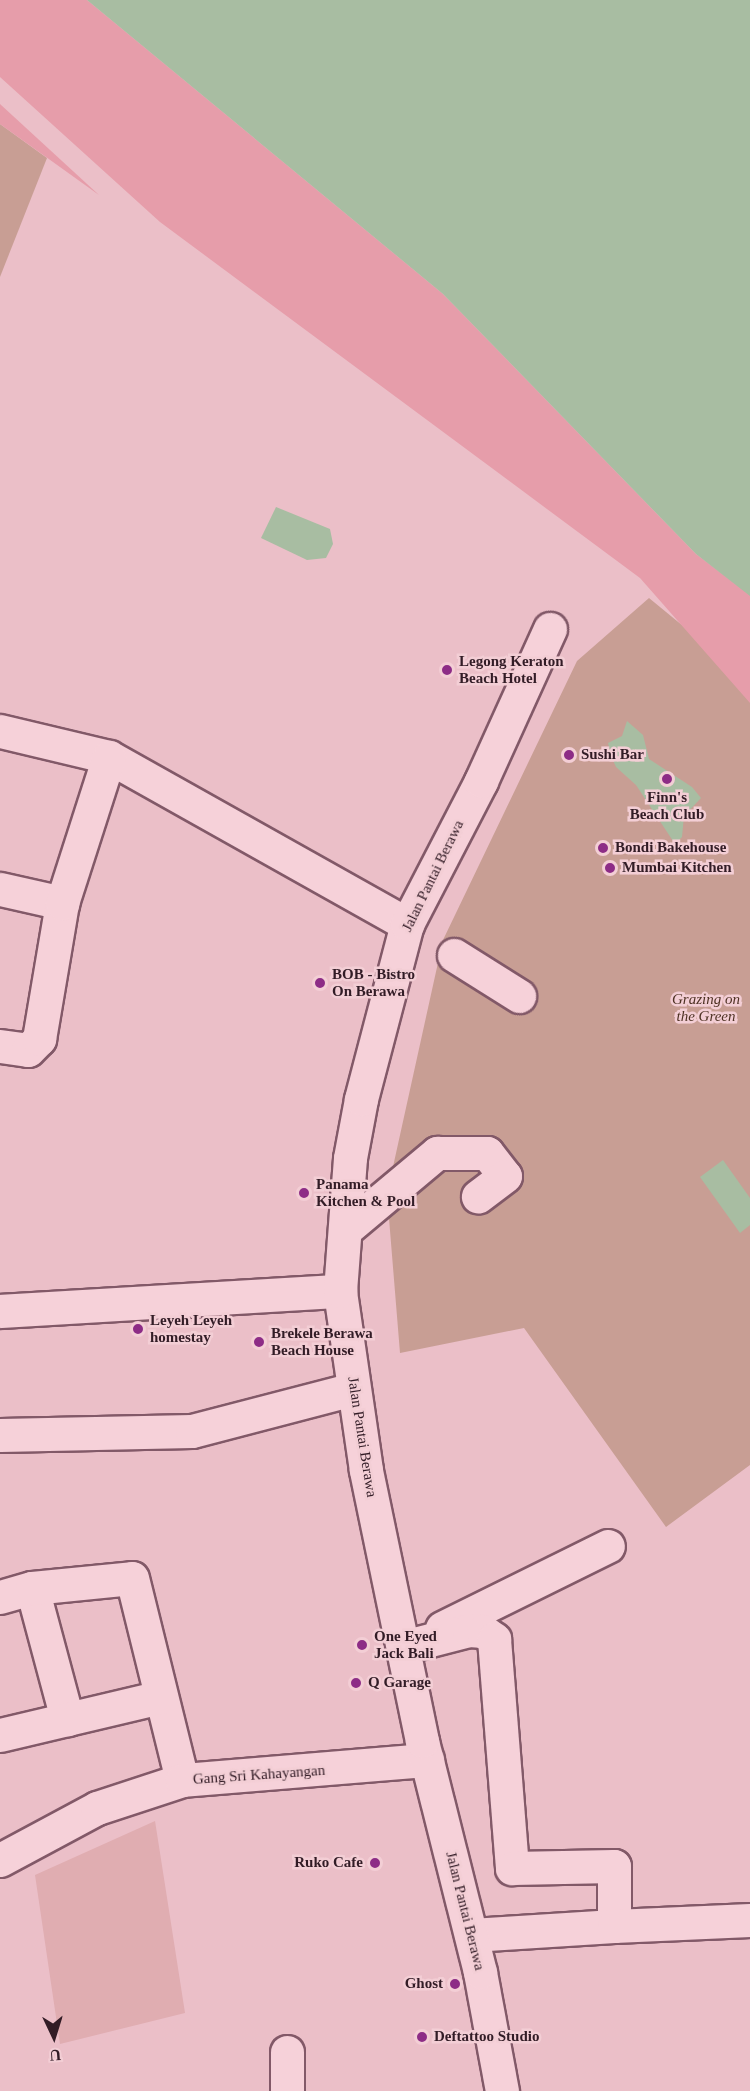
<!DOCTYPE html>
<style>
body{margin:0}
#map{position:relative;width:750px;height:2091px;overflow:hidden;background:#ebbfc8;font-family:Georgia,serif}
div>[style]{position:absolute}
.farmland>*{inset:0;background:#e0adb1}
.green>*{inset:0;background:#c89e94}
.sand>*{inset:0;background:#e69daa}
.water>*{inset:0;background:#a8bda2}
.roads{filter:drop-shadow(2px 0 #825968) drop-shadow(-2px 0 #825968) drop-shadow(0 2px #825968) drop-shadow(0 -2px #825968)}
.minor>*{height:33px;margin:-16.5px;padding:0 16.5px;transform-origin:16.5px;border-radius:16.5px;background:#f6d1d9}
.dots>*{width:16px;height:16px;translate:-50% -50%;box-sizing:border-box;border:3px solid #f3ced5;border-radius:50%}
span{translate:-50% -50%;white-space:nowrap;text-align:center;line-height:1.15;-webkit-text-stroke:5px #f3ced5;paint-order:stroke}
.poi-label{font-size:15px;color:#321c26;font-weight:700}
.left{translate:0 -50%;text-align:left}
.right{translate:-100% -50%;text-align:right}
.street-label{font-size:15px;color:#321c26}
.park-label{font-size:15px;color:#4e3224;font-style:italic}
.north{position:absolute;left:24px;top:2007px;width:60px;height:60px;-webkit-text-stroke:4px #f3ced5;paint-order:stroke;rotate:176deg;font-size:16px;font-weight:700;line-height:24px;text-align:center;color:#321c26}
.north::after{content:'';display:block;margin:auto;width:21px;height:27px;background:#321c26;clip-path:polygon(50% 0,100% 100%,50% 72%,0 100%)}
</style>
<div id="map">
<div class="farmland">
<div style="clip-path:polygon(155px 1821px,185px 2013px,60px 2044px,35px 1875px)"></div>
</div>
<div class="green">
<div style="clip-path:polygon(0 124px,47px 158px,0 277px)"></div>
<div style="clip-path:polygon(649px 598px,750px 681px,750px 1465px,666px 1527px,524px 1328px,400px 1353px,387px 1194px,443px 940px,577px 661px)"></div>
</div>
<div class="sand">
<div style="clip-path:polygon(0 0,87px 0,443px 294px,696px 554px,750px 595px,750px 703px,640px 578px,160px 222px,0 77px)"></div>
<div style="clip-path:polygon(0 104px,99px 195px,0 124px)"></div>
</div>
<div class="water">
<div style="clip-path:polygon(87px 0,750px 0,750px 596px,696px 554px,443px 294px)"></div>
<div style="clip-path:polygon(276px 507px,330px 529px,333px 544px,326px 558px,307px 560px,261px 538px)"></div>
<div style="clip-path:polygon(627px 721px,643px 735px,649px 759px,692px 787px,701px 798px,684px 816px,682px 837px,675px 844px,636px 785px,616px 767px,611px 756px,608px 743px,622px 736px)"></div>
<div style="clip-path:polygon(723px 1160px,750px 1198px,750px 1225px,740px 1233px,700px 1177px)"></div>
</div>
<div class="roads">
<div class="minor">
<div style="left:0;top:731px;width:112px;rotate:13.4deg"></div>
<div style="left:109px;top:757px;width:342px;rotate:29.3deg"></div>
<div style="left:0;top:889px;width:64px;rotate:12.7deg"></div>
<div style="left:454px;top:955px;width:77px;rotate:32.2deg"></div>
<div style="left:0;top:1046px;width:28px;rotate:8deg"></div>
<div style="left:28px;top:1050px;width:16px;rotate:-45deg"></div>
<div style="left:39px;top:1039px;width:138px;rotate:-80.4deg"></div>
<div style="left:62px;top:903px;width:153px;rotate:-72.2deg"></div>
<div style="left:346px;top:1229px;width:119px;rotate:-39.9deg"></div>
<div style="left:437px;top:1153px;width:50px"></div>
<div style="left:487px;top:1153px;width:29px;rotate:52deg"></div>
<div style="left:505px;top:1176px;width:34px;rotate:143deg"></div>
<div style="left:0;top:1311px;width:341px;rotate:-3.4deg"></div>
<div style="left:0;top:1435px;width:192px;rotate:-1.2deg"></div>
<div style="left:192px;top:1431px;width:166px;rotate:-14.6deg"></div>
<div style="left:32px;top:1588px;width:136px;rotate:75deg"></div>
<div style="left:0;top:1597px;width:33px;rotate:-16deg"></div>
<div style="left:32px;top:1588px;width:100px;rotate:-5.7deg"></div>
<div style="left:132px;top:1578px;width:208px;rotate:76.1deg"></div>
<div style="left:442px;top:1628px;width:185px;rotate:-26.3deg"></div>
<div style="left:403px;top:1647px;width:68px;rotate:-14.4deg"></div>
<div style="left:469px;top:1630px;width:14px;rotate:4deg"></div>
<div style="left:483px;top:1631px;width:14px;rotate:36deg"></div>
<div style="left:494px;top:1639px;width:230px;rotate:85.5deg"></div>
<div style="left:512px;top:1868px;width:102px;rotate:-1.1deg"></div>
<div style="left:614px;top:1866px;width:60px;rotate:90deg"></div>
<div style="left:614px;top:1926px;width:143px;rotate:176.4deg"></div>
<div style="left:0;top:1735px;width:165px;rotate:-13.3deg"></div>
<div style="left:0;top:1860px;width:110px;rotate:-28.2deg"></div>
<div style="left:97px;top:1808px;width:89px;rotate:-18.2deg"></div>
<div style="left:182px;top:1780px;width:246px;rotate:-4.7deg"></div>
<div style="left:614px;top:1926px;width:136px;rotate:-2.5deg"></div>
<div style="left:287px;top:2052px;width:39px;rotate:90deg"></div>
<div style="left:502px;top:2091px;width:121px;rotate:-100.5deg"></div>
<div style="left:480px;top:1972px;width:238px;rotate:-104.1deg"></div>
<div style="left:422px;top:1741px;width:277px;rotate:-101.7deg"></div>
<div style="left:366px;top:1470px;width:181px;rotate:-98.3deg"></div>
<div style="left:340px;top:1291px;width:133px;rotate:-85.7deg"></div>
<div style="left:350px;top:1158px;width:60px;rotate:-79.4deg"></div>
<div style="left:361px;top:1099px;width:181px;rotate:-75.3deg"></div>
<div style="left:407px;top:924px;width:161px;rotate:-62.6deg"></div>
<div style="left:481px;top:781px;width:167px;rotate:-65.6deg"></div>
</div>
</div>
<div class="dots">
<div style="left:447px;top:670px;background:#8d2c86"></div>
<div style="left:569px;top:755px;background:#8d2c86"></div>
<div style="left:667px;top:779px;background:#8d2c86"></div>
<div style="left:603px;top:848px;background:#8d2c86"></div>
<div style="left:610px;top:868px;background:#8d2c86"></div>
<div style="left:320px;top:983px;background:#8d2c86"></div>
<div style="left:304px;top:1193px;background:#8d2c86"></div>
<div style="left:138px;top:1329px;background:#8d2c86"></div>
<div style="left:259px;top:1342px;background:#8d2c86"></div>
<div style="left:362px;top:1645px;background:#8d2c86"></div>
<div style="left:356px;top:1683px;background:#8d2c86"></div>
<div style="left:375px;top:1863px;background:#8d2c86"></div>
<div style="left:455px;top:1984px;background:#8d2c86"></div>
<div style="left:422px;top:2037px;background:#8d2c86"></div>
</div>
<div class="poi-label">
<span class="left" style="left:459px;top:670px">Legong Keraton<br>Beach Hotel</span>
<span class="left" style="left:581px;top:755px">Sushi Bar</span>
<span style="left:667px;top:806px">Finn's<br>Beach Club</span>
<span class="left" style="left:615px;top:848px">Bondi Bakehouse</span>
<span class="left" style="left:622px;top:868px">Mumbai Kitchen</span>
<span class="left" style="left:332px;top:983px">BOB - Bistro<br>On Berawa</span>
<span class="left" style="left:316px;top:1193px">Panama<br>Kitchen &amp; Pool</span>
<span class="left" style="left:150px;top:1329px">Leyeh Leyeh<br>homestay</span>
<span class="left" style="left:271px;top:1342px">Brekele Berawa<br>Beach House</span>
<span class="left" style="left:374px;top:1645px">One Eyed<br>Jack Bali</span>
<span class="left" style="left:368px;top:1683px">Q Garage</span>
<span class="right" style="left:363px;top:1863px">Ruko Cafe</span>
<span class="right" style="left:443px;top:1984px">Ghost</span>
<span class="left" style="left:434px;top:2037px">Deftattoo Studio</span>
</div>
<div class="street-label">
<span style="left:433px;top:876px;rotate:-64deg">Jalan Pantai Berawa</span>
<span style="left:362px;top:1437px;rotate:81deg">Jalan Pantai Berawa</span>
<span style="left:259px;top:1775px;rotate:-4deg">Gang Sri Kahayangan</span>
<span style="left:465px;top:1911px;rotate:76deg">Jalan Pantai Berawa</span>
</div>
<div class="park-label">
<span style="left:706px;top:1008px">Grazing on<br>the Green</span>
</div>
<div class="north">U</div>
</div>
